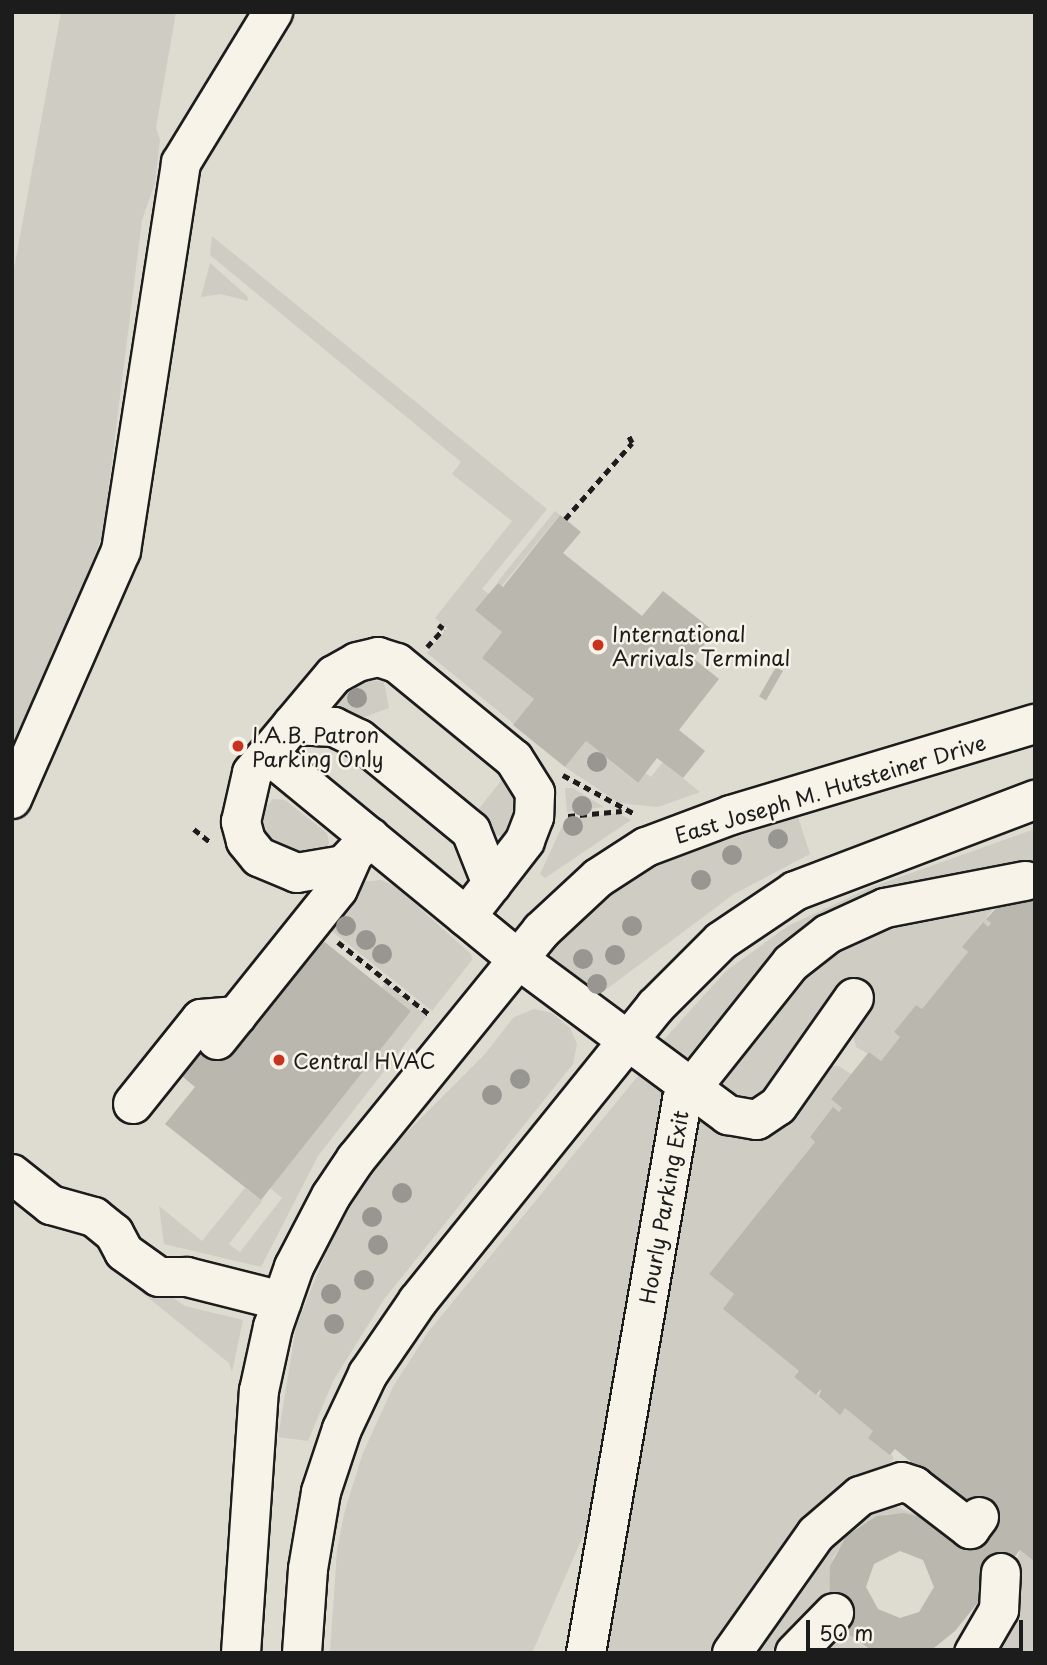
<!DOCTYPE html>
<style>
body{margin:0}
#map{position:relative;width:1047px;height:1665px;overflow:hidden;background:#eeeae0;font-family:"Playpen Sans",sans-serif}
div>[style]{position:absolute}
.built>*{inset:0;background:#dedbd1;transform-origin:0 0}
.green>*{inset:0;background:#cfccc3;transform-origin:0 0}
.building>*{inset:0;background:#bab7af;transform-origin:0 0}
.path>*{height:4.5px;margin-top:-2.25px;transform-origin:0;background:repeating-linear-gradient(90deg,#1c1c1c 0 7px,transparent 0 12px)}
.roads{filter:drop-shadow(2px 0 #1c1c1c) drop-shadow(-2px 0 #1c1c1c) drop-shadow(0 2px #1c1c1c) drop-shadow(0 -2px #1c1c1c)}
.minor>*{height:38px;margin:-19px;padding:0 19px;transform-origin:19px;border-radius:19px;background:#f7f3e8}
.trees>*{width:20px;height:20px;margin:-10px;border-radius:50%;background:#989690}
.dots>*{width:19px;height:19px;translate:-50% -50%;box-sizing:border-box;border:4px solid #f7f3e8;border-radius:50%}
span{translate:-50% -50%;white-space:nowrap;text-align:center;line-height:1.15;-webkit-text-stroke:5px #f7f3e8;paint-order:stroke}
.poi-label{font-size:21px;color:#1c1c1c}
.left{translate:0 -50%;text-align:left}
.street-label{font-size:21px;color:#1c1c1c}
.frame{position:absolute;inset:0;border:14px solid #1c1c1c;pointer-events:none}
.scale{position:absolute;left:806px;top:1620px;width:217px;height:32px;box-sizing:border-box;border:4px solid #1c1c1c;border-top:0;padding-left:9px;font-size:21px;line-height:24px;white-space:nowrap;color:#1c1c1c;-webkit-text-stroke:5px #f7f3e8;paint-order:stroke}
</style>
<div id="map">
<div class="built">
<div style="left:12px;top:12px;width:1023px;height:1641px"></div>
</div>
<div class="green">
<div style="clip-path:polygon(61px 12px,176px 12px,156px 128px,160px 140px,155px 183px,142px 220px,103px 533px,75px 608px,12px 746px,12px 280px)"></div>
<div style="clip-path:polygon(212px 236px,547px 509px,482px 589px,489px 594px,502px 632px,482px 658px,534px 699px,514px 724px,427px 653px,447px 628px,435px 618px,512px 521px,452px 474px,461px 462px,210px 255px)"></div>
<div style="clip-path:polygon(210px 263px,247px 296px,248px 301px,221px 294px,201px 297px)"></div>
<div style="left:555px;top:511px;width:6px;height:92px;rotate:39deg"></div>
<div style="clip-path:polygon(364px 679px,384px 682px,389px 708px,362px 718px,339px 713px,335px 701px,347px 687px)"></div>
<div style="clip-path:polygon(586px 741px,637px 783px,645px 773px,651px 777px,663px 762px,700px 792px,658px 807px,619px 803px,565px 767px)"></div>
<div style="clip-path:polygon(505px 776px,517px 802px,515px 819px,506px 837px,491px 834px,477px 811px)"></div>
<div style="clip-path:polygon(565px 788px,573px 788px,604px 807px,567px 812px)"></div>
<div style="clip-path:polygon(273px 799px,285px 800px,327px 833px,329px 843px,325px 851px,292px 854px,266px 839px,261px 813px)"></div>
<div style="clip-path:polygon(618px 813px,631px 820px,545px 878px,540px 874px,565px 820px)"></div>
<div style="clip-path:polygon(798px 817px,810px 854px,734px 894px,608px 988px,593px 991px,551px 961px,552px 946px,599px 902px,634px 878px,677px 856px)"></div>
<div style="clip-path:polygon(1035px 829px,1035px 867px,920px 887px,690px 1065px,659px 1045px,726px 971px,788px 926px,869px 888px)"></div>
<div style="clip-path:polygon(381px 880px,395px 886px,471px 954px,472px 960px,432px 1011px,328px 928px,361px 882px)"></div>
<div style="clip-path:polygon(1001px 899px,986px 918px,991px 923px,988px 927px,982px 922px,963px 947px,968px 952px,922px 1009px,916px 1005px,894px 1032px,900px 1037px,881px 1061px,856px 1047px,852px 1031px,769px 1096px,745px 1106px,711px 1083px,800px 974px,878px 924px)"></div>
<div style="clip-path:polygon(385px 983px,427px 1016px,318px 1156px,261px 1267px,164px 1244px,159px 1206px,202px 1241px,245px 1188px,262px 1201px,229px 1244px,240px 1252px,282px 1198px,270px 1188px,411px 1011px,382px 988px)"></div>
<div style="clip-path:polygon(534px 1009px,552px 1013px,570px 1028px,577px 1044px,573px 1064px,385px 1298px,333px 1381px,308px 1441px,278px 1437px,296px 1327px,335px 1230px,382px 1157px,484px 1055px,514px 1017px)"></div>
<div style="clip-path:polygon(829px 1066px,839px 1066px,851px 1074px,831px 1098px,842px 1108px,839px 1112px,833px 1108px,810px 1137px,815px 1142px,709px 1274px,734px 1294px,723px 1309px,799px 1371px,794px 1377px,816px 1395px,824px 1391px,819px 1398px,839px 1414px,845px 1408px,873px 1431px,894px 1458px,882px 1472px,816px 1509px,713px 1653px,605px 1653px,694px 1111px,713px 1123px)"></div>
<div style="clip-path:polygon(642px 1071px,668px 1092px,597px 1504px,532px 1653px,330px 1653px,337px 1550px,345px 1510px,363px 1453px,394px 1385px,429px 1331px)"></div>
<div style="clip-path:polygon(109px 1266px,138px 1273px,185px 1306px,243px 1320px,232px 1372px,229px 1363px)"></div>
<div style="clip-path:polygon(890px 1505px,921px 1516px,886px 1514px,854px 1529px,833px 1557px,828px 1594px,822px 1602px,770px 1653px,748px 1653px,853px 1518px)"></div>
<div style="clip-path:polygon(1020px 1550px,1035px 1562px,1035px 1649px,1032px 1653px,995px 1653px)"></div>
<div style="clip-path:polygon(841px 1627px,859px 1644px,875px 1653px,815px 1653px)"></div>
</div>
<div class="building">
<div style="clip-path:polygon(560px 515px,581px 532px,563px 553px,642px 616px,663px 591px,715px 632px,693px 658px,719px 679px,679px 730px,705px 751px,683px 778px,657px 758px,638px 783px,586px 741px,565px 767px,513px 725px,534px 699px,482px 658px,502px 632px,475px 610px,498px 583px,503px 587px)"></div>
<div style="left:776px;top:667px;width:8px;height:34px;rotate:30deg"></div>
<div style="clip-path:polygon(evenodd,1035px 868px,1035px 1562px,1020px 1550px,955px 1631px,934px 1648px,924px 1653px,875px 1653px,845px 1632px,829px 1601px,830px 1566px,847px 1535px,877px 1516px,904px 1513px,929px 1519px,958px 1542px,996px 1531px,895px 1449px,890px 1455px,868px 1438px,873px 1431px,845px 1408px,840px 1415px,819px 1397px,821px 1389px,816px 1395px,794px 1377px,799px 1371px,723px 1309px,734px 1294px,709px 1274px,815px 1142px,810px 1137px,833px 1107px,839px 1112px,842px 1108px,831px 1099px,869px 1052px,881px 1061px,900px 1037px,894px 1032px,916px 1005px,922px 1009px,968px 952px,962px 947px,983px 922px,988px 927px,991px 923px,986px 919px,1035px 868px,900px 1551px,923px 1560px,934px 1587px,919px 1612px,900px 1618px,878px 1609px,866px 1587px,874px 1564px,900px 1551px)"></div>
<div style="clip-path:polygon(316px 935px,411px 1011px,261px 1200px,165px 1124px,195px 1087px,177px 1072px)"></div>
</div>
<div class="path">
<div style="left:565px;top:519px;width:101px;rotate:-48.6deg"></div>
<div style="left:632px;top:443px;width:11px;rotate:-117deg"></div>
<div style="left:427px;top:647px;width:24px;rotate:-48deg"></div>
<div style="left:443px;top:629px;width:6px;rotate:-141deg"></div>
<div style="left:563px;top:775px;width:82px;rotate:28.4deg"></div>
<div style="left:568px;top:816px;width:54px;rotate:-5.3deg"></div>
<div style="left:194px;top:829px;width:21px;rotate:39deg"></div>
<div style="left:338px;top:942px;width:117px;rotate:38.4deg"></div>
</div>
<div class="roads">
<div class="minor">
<div style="left:292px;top:725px;width:42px;rotate:2.7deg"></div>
<div style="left:334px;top:727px;width:28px;rotate:26deg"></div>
<div style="left:359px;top:739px;width:145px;rotate:39.4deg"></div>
<div style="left:471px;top:831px;width:57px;rotate:68.4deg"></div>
<div style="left:268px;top:754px;width:323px;rotate:39.4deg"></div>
<div style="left:518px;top:959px;width:262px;rotate:36.6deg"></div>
<div style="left:728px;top:1115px;width:29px;rotate:10deg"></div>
<div style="left:757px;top:1120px;width:25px;rotate:-34deg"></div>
<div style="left:778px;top:1106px;width:132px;rotate:-54.9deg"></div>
<div style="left:12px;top:799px;width:271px;rotate:-66.3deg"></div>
<div style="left:121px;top:551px;width:393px;rotate:-81.2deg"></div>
<div style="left:181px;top:163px;width:177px;rotate:-58.6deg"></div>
<div style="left:370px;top:837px;width:38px;rotate:133deg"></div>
<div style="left:344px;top:865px;width:48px;rotate:170.3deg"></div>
<div style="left:297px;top:873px;width:41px;rotate:-157.2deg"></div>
<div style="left:259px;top:857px;width:21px;rotate:-129deg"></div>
<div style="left:246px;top:841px;width:20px;rotate:-105deg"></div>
<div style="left:241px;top:822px;width:50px;rotate:-77.3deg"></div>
<div style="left:252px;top:773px;width:62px;rotate:-50.2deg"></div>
<div style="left:292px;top:725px;width:65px;rotate:-50deg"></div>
<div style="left:334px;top:675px;width:26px;rotate:-29deg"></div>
<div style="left:357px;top:662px;width:22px;rotate:-13deg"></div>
<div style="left:378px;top:657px;width:20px;rotate:18deg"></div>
<div style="left:397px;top:663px;width:151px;rotate:39.4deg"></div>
<div style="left:514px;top:759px;width:40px;rotate:58deg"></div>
<div style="left:535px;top:793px;width:24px;rotate:92deg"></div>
<div style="left:534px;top:817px;width:26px;rotate:111deg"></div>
<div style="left:525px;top:841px;width:96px;rotate:127.8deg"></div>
<div style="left:217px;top:1040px;width:193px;rotate:-51.3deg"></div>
<div style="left:338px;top:889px;width:32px;rotate:-66deg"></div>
<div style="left:133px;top:1104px;width:109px;rotate:-51.3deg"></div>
<div style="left:201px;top:1019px;width:36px;rotate:-5deg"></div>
<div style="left:12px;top:1174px;width:50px;rotate:38.5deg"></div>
<div style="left:51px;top:1205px;width:45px;rotate:15.6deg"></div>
<div style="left:94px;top:1217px;width:26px;rotate:39deg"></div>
<div style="left:114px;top:1233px;width:21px;rotate:62deg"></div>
<div style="left:124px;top:1252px;width:43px;rotate:35.5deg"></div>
<div style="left:159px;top:1277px;width:28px"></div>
<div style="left:187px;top:1277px;width:98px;rotate:14.2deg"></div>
<div style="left:241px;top:1653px;width:263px;rotate:-86.1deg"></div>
<div style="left:259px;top:1391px;width:66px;rotate:-77.7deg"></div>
<div style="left:273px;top:1327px;width:64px;rotate:-70.7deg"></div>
<div style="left:294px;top:1267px;width:80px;rotate:-62.5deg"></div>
<div style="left:331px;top:1196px;width:45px;rotate:-56deg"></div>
<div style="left:356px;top:1159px;width:294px;rotate:-50.9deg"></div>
<div style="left:541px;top:931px;width:78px;rotate:-42.9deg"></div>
<div style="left:598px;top:878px;width:57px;rotate:-32.9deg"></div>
<div style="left:646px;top:847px;width:91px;rotate:-20.6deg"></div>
<div style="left:731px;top:815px;width:317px;rotate:-16.7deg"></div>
<div style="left:302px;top:1653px;width:84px;rotate:-85.9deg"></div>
<div style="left:308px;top:1569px;width:78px;rotate:-80.4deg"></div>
<div style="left:321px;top:1492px;width:66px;rotate:-71.6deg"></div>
<div style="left:342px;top:1429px;width:61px;rotate:-64.7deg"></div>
<div style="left:368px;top:1374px;width:88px;rotate:-55.6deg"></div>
<div style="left:418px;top:1301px;width:378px;rotate:-51.1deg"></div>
<div style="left:655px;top:1007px;width:93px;rotate:-45deg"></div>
<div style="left:721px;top:941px;width:89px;rotate:-34deg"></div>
<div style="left:795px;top:891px;width:257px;rotate:-20.8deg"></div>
<div style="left:586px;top:1653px;width:561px;rotate:-80.15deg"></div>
<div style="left:682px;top:1100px;width:175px;rotate:-51.5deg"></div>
<div style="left:791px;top:963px;width:47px;rotate:-38.1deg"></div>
<div style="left:828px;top:934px;width:63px;rotate:-24.5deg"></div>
<div style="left:885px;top:908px;width:143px;rotate:-10.9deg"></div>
<div style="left:732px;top:1653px;width:146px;rotate:-54.8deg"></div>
<div style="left:816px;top:1534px;width:58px;rotate:-40.8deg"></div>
<div style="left:860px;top:1496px;width:44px;rotate:-18.4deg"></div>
<div style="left:902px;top:1482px;width:13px;rotate:18deg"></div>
<div style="left:914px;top:1486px;width:71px;rotate:37.5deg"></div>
<div style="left:970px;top:1529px;width:15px;rotate:-53deg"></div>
<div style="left:795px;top:1653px;width:56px;rotate:-45.7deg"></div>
<div style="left:974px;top:1653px;width:50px;rotate:-59.8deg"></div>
<div style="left:999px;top:1610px;width:37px;rotate:-87deg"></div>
</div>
</div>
<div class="trees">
<div style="left:357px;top:698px"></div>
<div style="left:597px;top:762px"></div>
<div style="left:582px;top:806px"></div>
<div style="left:573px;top:826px"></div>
<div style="left:778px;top:839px"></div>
<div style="left:732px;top:855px"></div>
<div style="left:701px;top:880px"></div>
<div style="left:346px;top:926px"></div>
<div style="left:632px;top:926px"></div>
<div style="left:366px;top:940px"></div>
<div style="left:382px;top:954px"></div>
<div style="left:615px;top:955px"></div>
<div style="left:583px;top:959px"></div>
<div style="left:597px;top:984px"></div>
<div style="left:520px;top:1079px"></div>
<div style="left:492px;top:1095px"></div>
<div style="left:402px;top:1193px"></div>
<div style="left:372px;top:1217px"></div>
<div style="left:378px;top:1245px"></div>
<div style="left:364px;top:1280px"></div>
<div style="left:331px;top:1294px"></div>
<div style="left:334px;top:1324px"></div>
</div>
<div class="dots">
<div style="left:598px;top:645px;background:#c8321e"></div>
<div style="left:238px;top:746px;background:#c8321e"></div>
<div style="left:279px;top:1060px;background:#c8321e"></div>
</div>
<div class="poi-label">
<span class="left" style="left:612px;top:645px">International<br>Arrivals Terminal</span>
<span class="left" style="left:252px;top:746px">I.A.B. Patron<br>Parking Only</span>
<span class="left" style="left:293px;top:1060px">Central HVAC</span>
</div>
<div class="street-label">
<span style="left:830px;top:788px;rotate:-17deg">East Joseph M. Hutsteiner Drive</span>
<span style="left:663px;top:1207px;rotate:-80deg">Hourly Parking Exit</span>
</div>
<div class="frame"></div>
<div class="scale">50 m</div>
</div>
